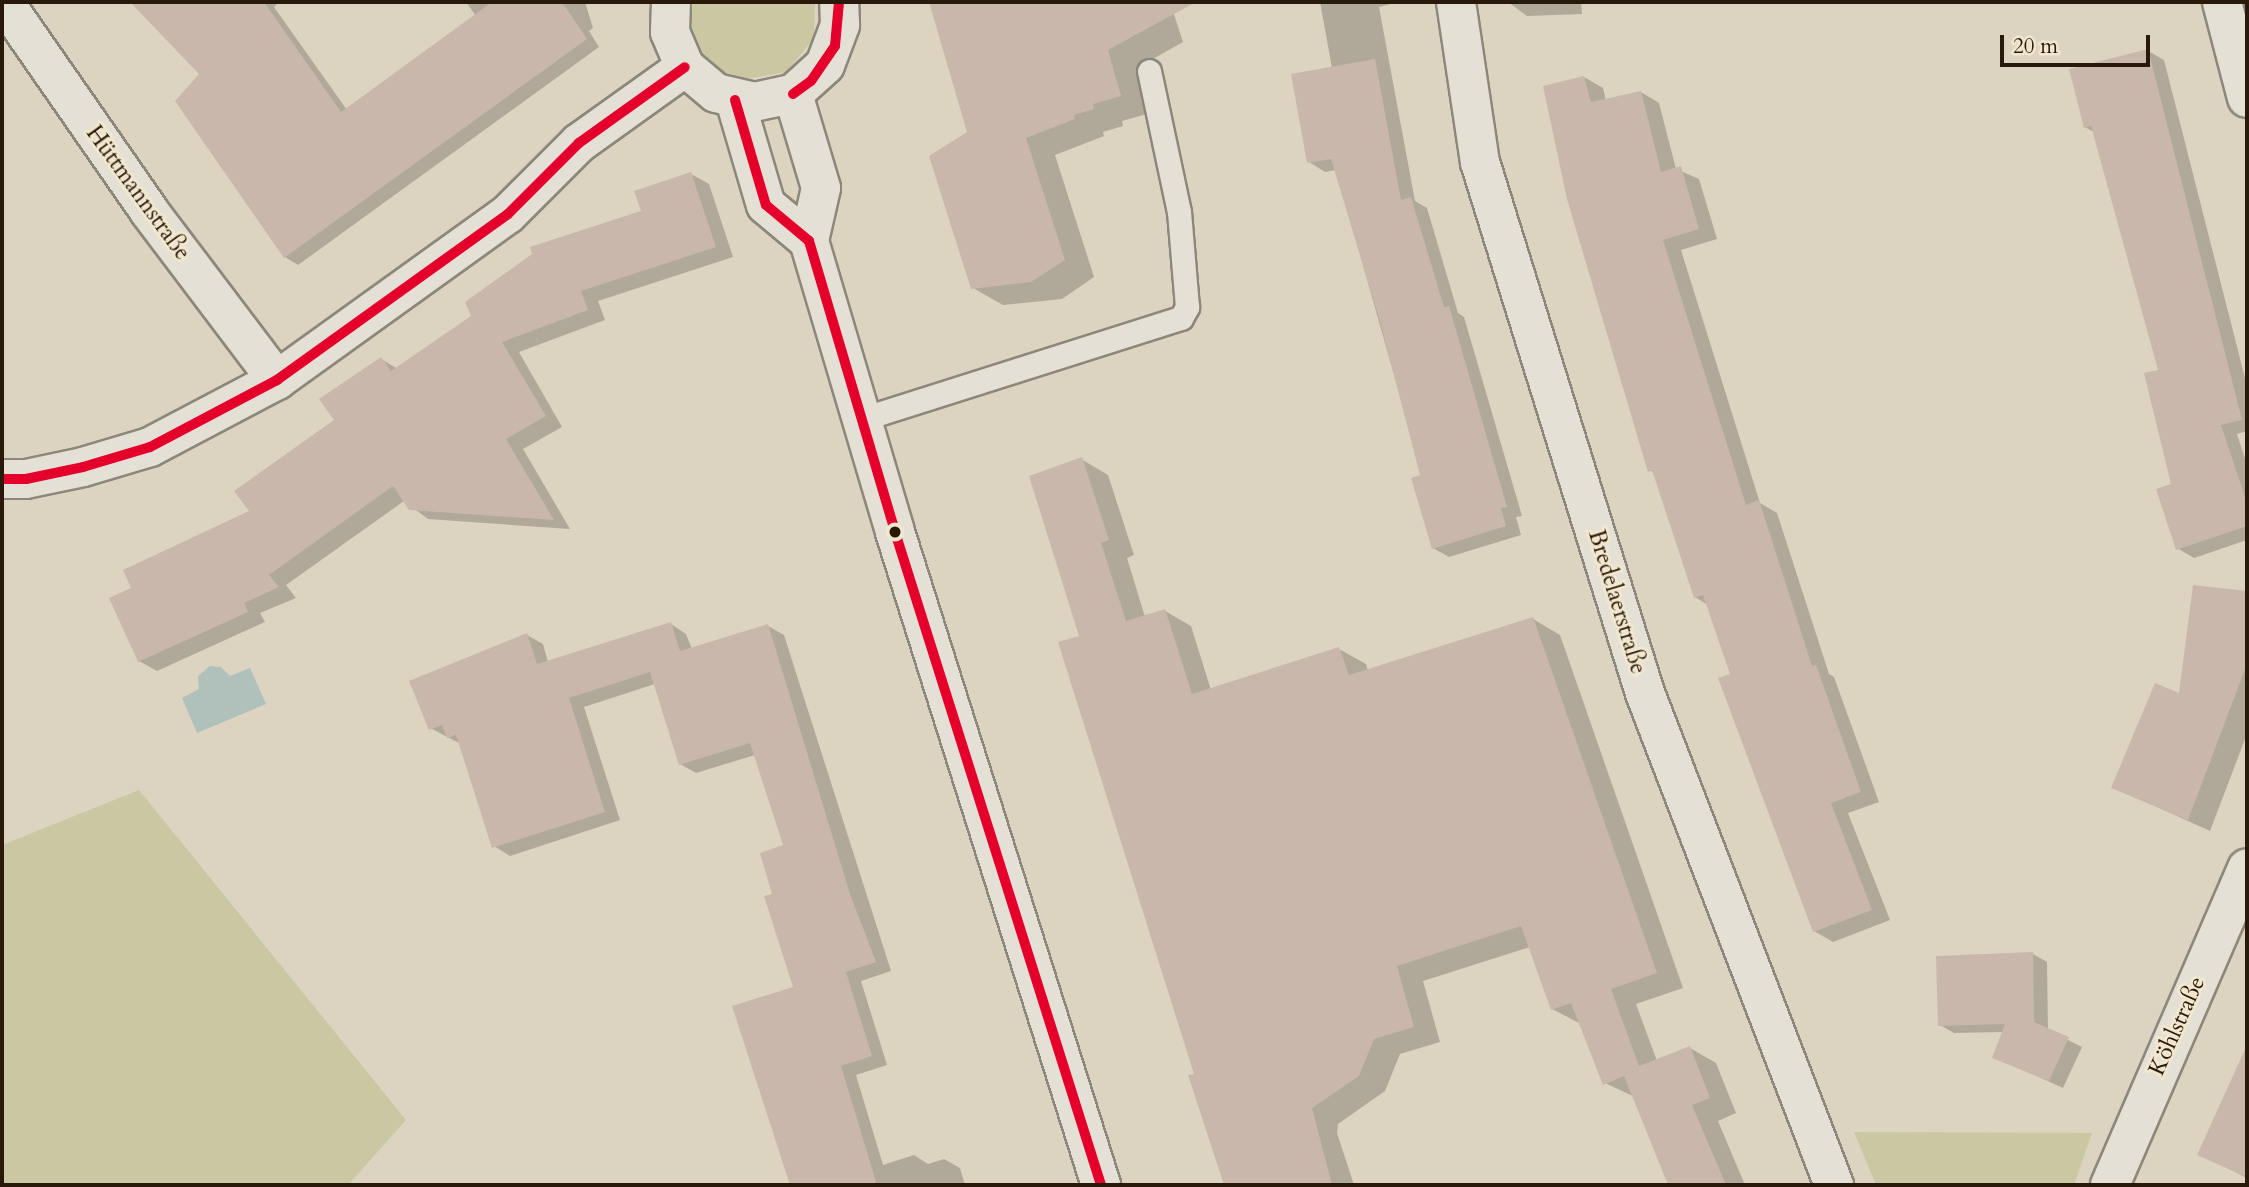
<!DOCTYPE html>
<meta charset="utf-8">
<style>
body{margin:0}
#map{position:relative;width:2249px;height:1187px;overflow:hidden;background:#dcd4c0;font-family:Cardo,serif}
div>[style]{position:absolute}
.green>*{inset:0;background:#cac8a2}
.water>*{inset:0;background:#b0c0ba}
.shadow>*{inset:0;background:#0003}
.building>*{inset:0;background:#c9b7ab}
.roads{filter:drop-shadow(2px 0 #8d867a) drop-shadow(-2px 0 #8d867a) drop-shadow(0 2px #8d867a) drop-shadow(0 -2px #8d867a)}
.service>*{height:23px;margin:-11.5px;padding:0 11.5px;transform-origin:11.5px;border-radius:11.5px;background:#e4e0d5}
.minor>*{height:38px;margin:-19px;padding:0 19px;transform-origin:19px;border-radius:19px;background:#e4e0d5}
.tertiary>*{height:38px;margin:-19px;padding:0 19px;transform-origin:19px;border-radius:19px;background:#e4e0d5}
.bus-1>*{height:10px;margin:-5px;padding:0 5px;transform-origin:5px;border-radius:5px;background:#e4002b}
.dots>*{width:19px;height:19px;translate:-50% -50%;box-sizing:border-box;border:4px solid #f1e7ce;border-radius:50%}
span{translate:-50% -50%;white-space:nowrap;text-align:center;line-height:1.15;-webkit-text-stroke:6px #f1e7ce;paint-order:stroke}
.street-label{font-size:23px;color:#29190a}
.frame{position:absolute;inset:0;border:4px solid #29190a;pointer-events:none}
.scale{position:absolute;left:2000px;top:35px;width:150px;height:32px;box-sizing:border-box;border:4px solid #29190a;border-top:0;padding-left:9px;font-size:21px;line-height:24px;white-space:nowrap;color:#29190a;-webkit-text-stroke:5px #f1e7ce;paint-order:stroke}
</style>
<div id="map">
<div class="green">
<div style="clip-path:polygon(693px 2px,815px 2px,814px 38px,786px 72px,741px 80px,714px 67px,703px 56px,691px 28px)"></div>
<div style="clip-path:polygon(139px 790px,406px 1120px,348px 1185px,2px 1185px,2px 845px)"></div>
<div style="clip-path:polygon(1854px 1132px,2092px 1133px,2074px 1185px,1876px 1185px)"></div>
</div>
<div class="water">
<div style="clip-path:polygon(210px 666px,221px 667px,230px 676px,250px 668px,266px 704px,197px 733px,182px 698px,199px 689px,198px 676px)"></div>
</div>
<div class="shadow">
<div style="clip-path:polygon(133px 2px,279px 2px,274px 7px,347px 110px,476px 16px,466px 2px,585px 2px,593px 28px,589px 31px,599px 47px,298px 265px,285px 257px,201px 74px)"></div>
<div style="clip-path:polygon(931px 2px,1170px 2px,1183px 42px,1137px 68px,1150px 113px,1122px 121px,1123px 126px,1103px 132px,1104px 136px,1055px 155px,1094px 277px,1062px 299px,1003px 305px,973px 288px,969px 133px)"></div>
<div style="clip-path:polygon(1320px 2px,1399px 2px,1379px 7px,1415px 201px,1427px 208px,1458px 313px,1464px 317px,1522px 516px,1516px 517px,1521px 535px,1449px 557px,1433px 548px,1423px 477px,1336px 170px,1325px 172px,1309px 162px,1332px 68px)"></div>
<div style="clip-path:polygon(1508px 2px,1581px 2px,1582px 14px,1527px 16px)"></div>
<div style="clip-path:polygon(2148px 51px,2164px 60px,2247px 386px,2247px 431px,2237px 434px,2247px 465px,2247px 540px,2194px 558px,2177px 548px,2160px 371px,2095px 133px,2085px 127px)"></div>
<div style="clip-path:polygon(1584px 77px,1603px 88px,1606px 101px,1641px 92px,1659px 103px,1676px 169px,1699px 179px,1717px 239px,1681px 250px,1760px 503px,1777px 513px,1829px 674px,1834px 677px,1879px 802px,1848px 813px,1890px 920px,1833px 942px,1814px 931px,1708px 605px,1695px 597px,1655px 473px,1650px 470px)"></div>
<div style="clip-path:polygon(691px 174px,709px 184px,733px 257px,598px 301px,605px 320px,519px 352px,562px 427px,523px 449px,570px 529px,428px 519px,404px 501px,286px 585px,296px 598px,260px 613px,265px 622px,157px 671px,139px 661px,134px 589px,251px 512px,336px 420px,381px 359px,398px 369px,643px 213px)"></div>
<div style="clip-path:polygon(1081px 459px,1108px 475px,1134px 555px,1127px 558px,1145px 617px,1165px 611px,1191px 626px,1211px 690px,1339px 649px,1366px 664px,1368px 671px,1533px 619px,1560px 635px,1683px 988px,1636px 1004px,1657px 1061px,1690px 1048px,1716px 1063px,1736px 1113px,1718px 1121px,1745px 1185px,1670px 1185px,1635px 1097px,1605px 1083px,1581px 1024px,1552px 1009px,1530px 947px,1423px 981px,1440px 1042px,1400px 1054px,1385px 1091px,1338px 1124px,1337px 1133px,1354px 1185px,1254px 1185px,1246px 1161px,1196px 1075px,1081px 637px)"></div>
<div style="clip-path:polygon(2195px 587px,2247px 593px,2247px 734px,2210px 831px,2113px 787px,2181px 695px)"></div>
<div style="clip-path:polygon(671px 624px,686px 634px,692px 649px,768px 626px,784px 635px,891px 971px,861px 981px,887px 1065px,856px 1075px,883px 1165px,914px 1155px,928px 1164px,944px 1159px,960px 1168px,965px 1185px,791px 1185px,735px 1007px,795px 988px,774px 895px,785px 846px,755px 755px,696px 773px,680px 764px,655px 684px,584px 707px,620px 820px,510px 856px,494px 846px,461px 744px,430px 728px,527px 635px,543px 644px,548px 662px)"></div>
<div style="clip-path:polygon(2033px 954px,2047px 962px,2048px 1030px,2082px 1047px,2063px 1088px,1994px 1057px,2004px 1032px,1954px 1033px,1940px 1025px)"></div>
<div style="clip-path:polygon(2241px 1061px,2247px 1064px,2247px 1178px,2199px 1154px)"></div>
</div>
<div class="building">
<div style="clip-path:polygon(130px 2px,264px 2px,341px 112px,492px 2px,562px 2px,587px 39px,284px 258px,175px 101px,199px 74px)"></div>
<div style="clip-path:polygon(929px 2px,1196px 2px,1108px 50px,1121px 96px,1093px 104px,1094px 109px,1074px 115px,1075px 119px,1026px 138px,1065px 260px,1031px 282px,971px 289px,929px 156px,967px 132px)"></div>
<div style="clip-path:polygon(2148px 49px,2242px 420px,2221px 425px,2247px 503px,2247px 526px,2176px 550px,2156px 489px,2171px 484px,2144px 373px,2158px 370px,2091px 126px,2084px 128px,2069px 69px)"></div>
<div style="clip-path:polygon(1375px 59px,1401px 200px,1411px 197px,1444px 307px,1449px 306px,1507px 507px,1501px 508px,1506px 526px,1432px 549px,1411px 478px,1420px 475px,1381px 325px,1331px 159px,1307px 163px,1291px 74px)"></div>
<div style="clip-path:polygon(1584px 76px,1591px 102px,1641px 91px,1661px 172px,1681px 166px,1699px 229px,1663px 240px,1746px 505px,1759px 500px,1812px 666px,1816px 665px,1861px 792px,1831px 803px,1872px 910px,1813px 932px,1718px 678px,1730px 674px,1703px 595px,1694px 598px,1652px 470px,1648px 472px,1567px 199px,1543px 86px)"></div>
<div style="clip-path:polygon(691px 172px,716px 247px,581px 291px,588px 310px,502px 342px,546px 416px,506px 439px,554px 520px,409px 510px,393px 486px,269px 575px,279px 587px,244px 603px,248px 612px,138px 662px,109px 598px,131px 588px,123px 570px,249px 511px,234px 491px,334px 420px,319px 399px,381px 357px,391px 371px,471px 316px,465px 302px,532px 254px,530px 247px,641px 211px,634px 191px)"></div>
<div style="clip-path:polygon(1082px 457px,1109px 540px,1101px 543px,1126px 621px,1165px 609px,1192px 694px,1339px 647px,1349px 675px,1533px 617px,1657px 973px,1611px 989px,1639px 1066px,1690px 1046px,1710px 1098px,1692px 1105px,1726px 1185px,1668px 1185px,1624px 1076px,1603px 1085px,1571px 1003px,1551px 1010px,1521px 926px,1397px 966px,1414px 1027px,1374px 1039px,1359px 1076px,1312px 1108px,1332px 1185px,1224px 1185px,1188px 1075px,1194px 1074px,1058px 642px,1079px 636px,1029px 476px)"></div>
<div style="clip-path:polygon(2193px 585px,2247px 591px,2247px 664px,2188px 820px,2111px 788px,2155px 683px,2179px 693px)"></div>
<div style="clip-path:polygon(671px 622px,680px 651px,768px 624px,850px 894px,876px 962px,846px 972px,872px 1056px,841px 1066px,877px 1185px,790px 1185px,732px 1006px,793px 987px,764px 896px,772px 894px,760px 853px,783px 845px,750px 743px,679px 765px,650px 672px,569px 698px,605px 812px,492px 848px,456px 735px,447px 738px,442px 725px,429px 730px,409px 681px,527px 633px,537px 664px)"></div>
<div style="clip-path:polygon(2033px 952px,2034px 1022px,2069px 1037px,2049px 1081px,1992px 1058px,2005px 1024px,1938px 1026px,1936px 956px)"></div>
<div style="clip-path:polygon(2247px 1045px,2247px 1177px,2197px 1155px)"></div>
</div>
<div class="roads">
<div class="service">
<div style="left:862px;top:419px;width:335px;rotate:-17.6deg"></div>
<div style="left:1181px;top:318px;width:13px;rotate:-61deg"></div>
<div style="left:1187px;top:307px;width:95px;rotate:-94.8deg"></div>
<div style="left:1179px;top:212px;width:144px;rotate:-102deg"></div>
</div>
<div class="minor">
<div style="left:4px;top:2px;width:254px;rotate:55.2deg"></div>
<div style="left:149px;top:211px;width:212px;rotate:52.9deg"></div>
<div style="left:1456px;top:2px;width:162px;rotate:81.5deg"></div>
<div style="left:1480px;top:162px;width:556px;rotate:72.74deg"></div>
<div style="left:1645px;top:693px;width:527px;rotate:68.99deg"></div>
<div style="left:2222px;top:2px;width:99px;rotate:75.4deg"></div>
<div style="left:2px;top:479px;width:24px"></div>
<div style="left:26px;top:479px;width:58px;rotate:-11.9deg"></div>
<div style="left:83px;top:467px;width:70px;rotate:-16.6deg"></div>
<div style="left:150px;top:447px;width:144px;rotate:-27.8deg"></div>
<div style="left:277px;top:380px;width:284px;rotate:-35.7deg"></div>
<div style="left:508px;top:214px;width:100px;rotate:-45deg"></div>
<div style="left:579px;top:143px;width:130px;rotate:-35.6deg"></div>
<div style="left:2110px;top:1185px;width:345px;rotate:-66.6deg"></div>
</div>
<div class="tertiary">
<div style="left:671px;top:2px;width:30px;rotate:92deg"></div>
<div style="left:670px;top:32px;width:38px;rotate:67deg"></div>
<div style="left:685px;top:67px;width:40px;rotate:40deg"></div>
<div style="left:716px;top:93px;width:39px;rotate:13deg"></div>
<div style="left:754px;top:102px;width:40px;rotate:-12deg"></div>
<div style="left:793px;top:94px;width:43px;rotate:-42.2deg"></div>
<div style="left:825px;top:65px;width:43px;rotate:-69.4deg"></div>
<div style="left:840px;top:25px;width:23px;rotate:-92deg"></div>
<div style="left:793px;top:94px;width:98px;rotate:73.4deg"></div>
<div style="left:821px;top:188px;width:54px;rotate:102.8deg"></div>
<div style="left:809px;top:241px;width:303px;rotate:73.5deg"></div>
<div style="left:895px;top:532px;width:685px;rotate:72.49deg"></div>
<div style="left:735px;top:100px;width:109px;rotate:73.6deg"></div>
<div style="left:766px;top:205px;width:56px;rotate:39.9deg"></div>
</div>
</div>
<div class="bus-1">
<div style="left:793px;top:94px;width:22px;rotate:-36deg"></div>
<div style="left:811px;top:81px;width:42px;rotate:-55.6deg"></div>
<div style="left:835px;top:46px;width:44px;rotate:-84.8deg"></div>
<div style="left:735px;top:100px;width:109px;rotate:73.6deg"></div>
<div style="left:766px;top:205px;width:56px;rotate:39.9deg"></div>
<div style="left:809px;top:241px;width:303px;rotate:73.5deg"></div>
<div style="left:895px;top:532px;width:685px;rotate:72.49deg"></div>
<div style="left:2px;top:479px;width:24px"></div>
<div style="left:26px;top:479px;width:58px;rotate:-11.9deg"></div>
<div style="left:83px;top:467px;width:70px;rotate:-16.6deg"></div>
<div style="left:150px;top:447px;width:144px;rotate:-27.8deg"></div>
<div style="left:277px;top:380px;width:284px;rotate:-35.7deg"></div>
<div style="left:508px;top:214px;width:100px;rotate:-45deg"></div>
<div style="left:579px;top:143px;width:130px;rotate:-35.6deg"></div>
</div>
<div class="dots">
<div style="left:895px;top:532px;background:#29190a"></div>
</div>
<div class="street-label">
<span style="left:138px;top:193px;rotate:54deg">Hüttmannstraße</span>
<span style="left:1617px;top:602px;rotate:73deg">Bredelaerstraße</span>
<span style="left:2177px;top:1026px;rotate:-66deg">Köhlstraße</span>
</div>
<div class="frame"></div>
<div class="scale">20 m</div>
</div>
